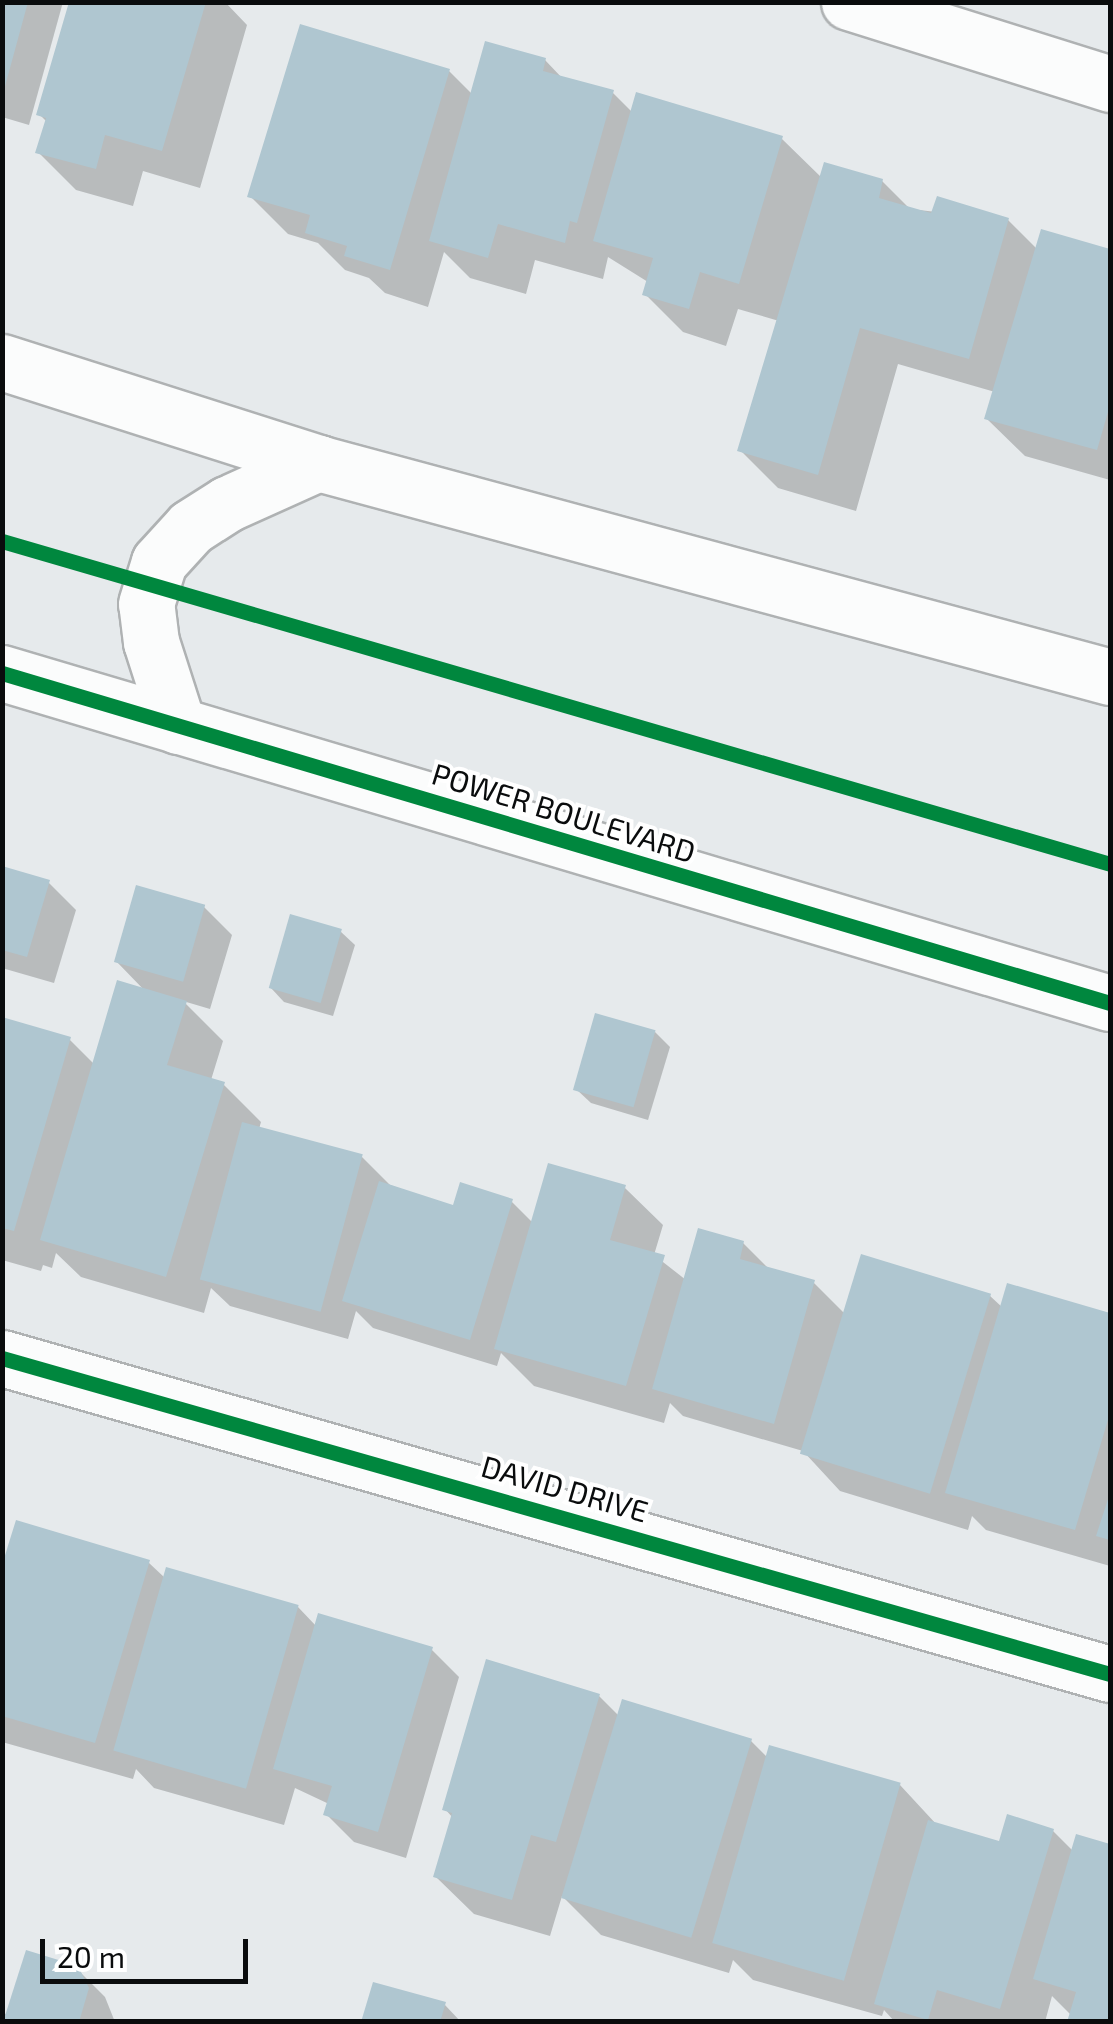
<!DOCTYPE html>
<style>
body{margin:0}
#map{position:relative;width:1113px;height:2024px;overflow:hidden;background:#e6eaec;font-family:"Exo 2",sans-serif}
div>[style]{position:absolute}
.shadow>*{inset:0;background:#0003}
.building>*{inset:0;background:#afc6d0;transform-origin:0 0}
.roads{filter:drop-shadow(2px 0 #afb2b3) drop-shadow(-2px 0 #afb2b3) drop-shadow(0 2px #afb2b3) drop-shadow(0 -2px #afb2b3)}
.minor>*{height:55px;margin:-27.5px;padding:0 27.5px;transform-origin:27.5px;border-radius:27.5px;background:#fbfcfc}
.cycleway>*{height:15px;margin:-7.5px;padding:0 7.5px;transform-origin:7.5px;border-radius:7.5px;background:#00873e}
span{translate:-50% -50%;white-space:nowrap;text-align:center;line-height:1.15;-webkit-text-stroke:8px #fff;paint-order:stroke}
.street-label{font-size:30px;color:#0a0c0d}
.frame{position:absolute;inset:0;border:5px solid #0a0c0d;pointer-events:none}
.scale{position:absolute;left:40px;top:1939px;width:208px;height:45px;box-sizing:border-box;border:5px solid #0a0c0d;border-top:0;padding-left:12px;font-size:30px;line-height:35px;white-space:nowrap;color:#0a0c0d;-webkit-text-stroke:8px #fff;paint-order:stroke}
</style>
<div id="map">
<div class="shadow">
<div style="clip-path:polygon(2px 2px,63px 2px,29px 125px,2px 117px)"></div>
<div style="clip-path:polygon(72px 2px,225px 2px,247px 25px,200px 188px,143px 171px,133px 206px,76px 190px,38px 152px,47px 122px,39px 114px)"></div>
<div style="clip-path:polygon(545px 60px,564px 80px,613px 93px,633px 113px,781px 138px,822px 178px,882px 181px,910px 209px,1008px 220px,1037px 249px,1042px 232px,1110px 252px,1110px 480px,1025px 456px,987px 419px,995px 392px,898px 364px,856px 511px,778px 488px,740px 450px,779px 321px,738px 309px,726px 346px,683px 332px,645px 294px,648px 282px,608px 257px,603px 279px,535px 260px,526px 294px,470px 278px,444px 252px,428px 307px,385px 293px,369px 278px,345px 270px,318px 243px,288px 234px,250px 196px,449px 71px,473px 95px)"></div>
<div style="clip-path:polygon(2px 869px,48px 882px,76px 910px,54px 983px,2px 968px)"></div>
<div style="clip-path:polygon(204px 907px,232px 935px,210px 1009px,183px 1001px,223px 1041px,211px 1080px,223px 1084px,261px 1122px,259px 1129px,362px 1157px,390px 1185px,455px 1208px,512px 1202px,533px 1223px,625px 1188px,663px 1225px,654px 1255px,686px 1280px,743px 1243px,770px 1270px,814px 1283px,845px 1314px,989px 1295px,1003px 1308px,1009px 1286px,1110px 1316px,1110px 1566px,986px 1530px,972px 1516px,968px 1530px,840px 1491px,803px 1451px,683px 1416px,670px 1403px,664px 1423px,534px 1386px,501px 1353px,497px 1366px,373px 1328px,356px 1311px,348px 1339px,230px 1306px,211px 1288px,204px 1313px,81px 1277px,56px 1253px,52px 1268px,43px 1265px,41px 1271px,2px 1260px,2px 1020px,69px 1039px,95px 1065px,146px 992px,116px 961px)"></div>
<div style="clip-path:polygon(340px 931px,355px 945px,333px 1016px,284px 1002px,270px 987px)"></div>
<div style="clip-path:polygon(655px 1032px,670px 1047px,648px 1120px,591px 1103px,576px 1089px)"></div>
<div style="clip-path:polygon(148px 1562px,165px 1578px,298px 1607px,317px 1627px,431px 1649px,459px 1677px,406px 1858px,354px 1842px,326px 1814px,329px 1804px,295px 1788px,284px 1825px,154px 1788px,136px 1769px,133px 1779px,2px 1742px,2px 1574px)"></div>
<div style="clip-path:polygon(599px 1696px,619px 1716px,751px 1741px,768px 1758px,900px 1785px,937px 1825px,1000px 1844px,1053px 1831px,1074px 1852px,1078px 1838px,1110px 1847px,1110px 2022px,1069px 2022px,1071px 2015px,1052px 1996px,1045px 2022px,895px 2022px,884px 2010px,882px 2016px,753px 1980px,733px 1960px,729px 1973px,601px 1935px,562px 1896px,550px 1936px,474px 1914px,436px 1877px,453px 1818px,445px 1809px)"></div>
<div style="clip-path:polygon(76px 1968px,105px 1997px,115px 2022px,2px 2022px,2px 2011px,8px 2016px)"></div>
<div style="clip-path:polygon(445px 2005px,461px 2022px,363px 2022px)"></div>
</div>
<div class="building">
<div style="clip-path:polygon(2px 2px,28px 2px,4px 90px,2px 90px)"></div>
<div style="clip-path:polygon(69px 2px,206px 2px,162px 151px,105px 135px,96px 169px,35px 153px,46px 118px,36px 115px)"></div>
<div style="clip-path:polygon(300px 24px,450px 69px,390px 270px,344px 256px,347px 246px,305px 233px,310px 215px,247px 197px)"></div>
<div style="clip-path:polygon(485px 41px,546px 58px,543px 71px,614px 90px,577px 223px,570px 221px,565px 243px,498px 224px,488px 258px,429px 241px)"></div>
<div style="clip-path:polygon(636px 92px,783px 136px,739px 284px,700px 272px,689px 309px,642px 295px,653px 258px,593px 241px)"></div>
<div style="clip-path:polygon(824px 162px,883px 179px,879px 198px,931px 213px,937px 196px,1009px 218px,969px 359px,860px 328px,818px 475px,737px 451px)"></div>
<div style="clip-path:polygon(1041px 229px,1110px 249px,1110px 405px,1097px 450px,984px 419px)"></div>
<div style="clip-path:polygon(2px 866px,50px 880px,27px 957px,2px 950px)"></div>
<div style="left:136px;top:885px;width:72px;height:80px;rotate:16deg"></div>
<div style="left:290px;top:914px;width:54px;height:77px;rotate:16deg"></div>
<div style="clip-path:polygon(117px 980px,187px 1001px,167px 1065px,225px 1082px,166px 1277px,40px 1240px)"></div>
<div style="left:595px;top:1013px;width:63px;height:80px;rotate:16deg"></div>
<div style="clip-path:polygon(2px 1017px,71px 1037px,14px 1231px,2px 1228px)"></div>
<div style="left:242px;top:1122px;width:125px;height:163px;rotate:15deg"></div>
<div style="clip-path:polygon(548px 1163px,626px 1185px,610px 1240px,665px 1255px,626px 1386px,494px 1349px)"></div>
<div style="clip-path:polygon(379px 1181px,453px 1205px,460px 1182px,513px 1199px,470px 1340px,342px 1301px)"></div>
<div style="clip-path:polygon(698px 1228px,744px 1241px,740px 1259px,815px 1280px,774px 1424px,652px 1389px)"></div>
<div style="left:861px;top:1254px;width:136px;height:209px;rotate:17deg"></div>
<div style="clip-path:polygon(1007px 1283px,1110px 1313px,1110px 1413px,1075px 1530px,945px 1493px)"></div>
<div style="clip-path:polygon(1110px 1493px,1110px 1540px,1096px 1536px)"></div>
<div style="clip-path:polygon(16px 1520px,150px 1560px,95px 1743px,2px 1716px,2px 1565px)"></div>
<div style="left:166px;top:1567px;width:138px;height:191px;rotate:16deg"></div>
<div style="clip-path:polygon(318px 1613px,433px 1647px,378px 1832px,323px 1815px,332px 1786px,273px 1769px)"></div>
<div style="clip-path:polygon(486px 1659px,600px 1694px,556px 1842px,531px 1835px,512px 1900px,433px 1877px,452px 1813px,442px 1810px)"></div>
<div style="left:622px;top:1699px;width:136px;height:208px;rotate:17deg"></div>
<div style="left:769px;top:1745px;width:137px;height:206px;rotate:16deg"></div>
<div style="clip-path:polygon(1007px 1814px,1054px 1829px,1000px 2009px,937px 1990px,928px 2020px,874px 2004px,928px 1820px,999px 1841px)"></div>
<div style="clip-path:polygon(1076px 1834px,1110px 1844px,1110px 2022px,1067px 2022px,1076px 1992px,1033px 1979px)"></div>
<div style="clip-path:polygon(26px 1950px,78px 1966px,89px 1988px,79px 2022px,3px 2022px)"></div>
<div style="clip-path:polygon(373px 1982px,446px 2002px,440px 2022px,361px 2022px)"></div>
</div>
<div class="roads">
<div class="minor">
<div style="left:849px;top:2px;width:274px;rotate:17.4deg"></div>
<div style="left:2px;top:362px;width:332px;rotate:17.7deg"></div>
<div style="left:318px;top:463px;width:820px;rotate:15.12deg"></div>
<div style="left:2px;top:673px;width:1156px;rotate:16.59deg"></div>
<div style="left:178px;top:726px;width:88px;rotate:-107.8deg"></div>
<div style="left:151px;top:642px;width:38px;rotate:-97deg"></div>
<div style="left:146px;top:604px;width:44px;rotate:-72.8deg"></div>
<div style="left:159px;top:562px;width:47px;rotate:-47.6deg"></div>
<div style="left:191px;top:527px;width:43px;rotate:-32.6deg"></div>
<div style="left:227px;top:504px;width:100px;rotate:-24.3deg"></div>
<div style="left:2px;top:1358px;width:1152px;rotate:15.92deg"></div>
</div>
</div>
<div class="cycleway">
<div style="left:2px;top:541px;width:1154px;rotate:16.25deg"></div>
<div style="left:2px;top:673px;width:1156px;rotate:16.59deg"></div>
<div style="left:2px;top:1358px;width:1152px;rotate:15.92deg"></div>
</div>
<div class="street-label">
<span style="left:564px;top:812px;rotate:17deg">POWER BOULEVARD</span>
<span style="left:565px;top:1488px;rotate:16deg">DAVID DRIVE</span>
</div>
<div class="frame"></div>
<div class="scale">20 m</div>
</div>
